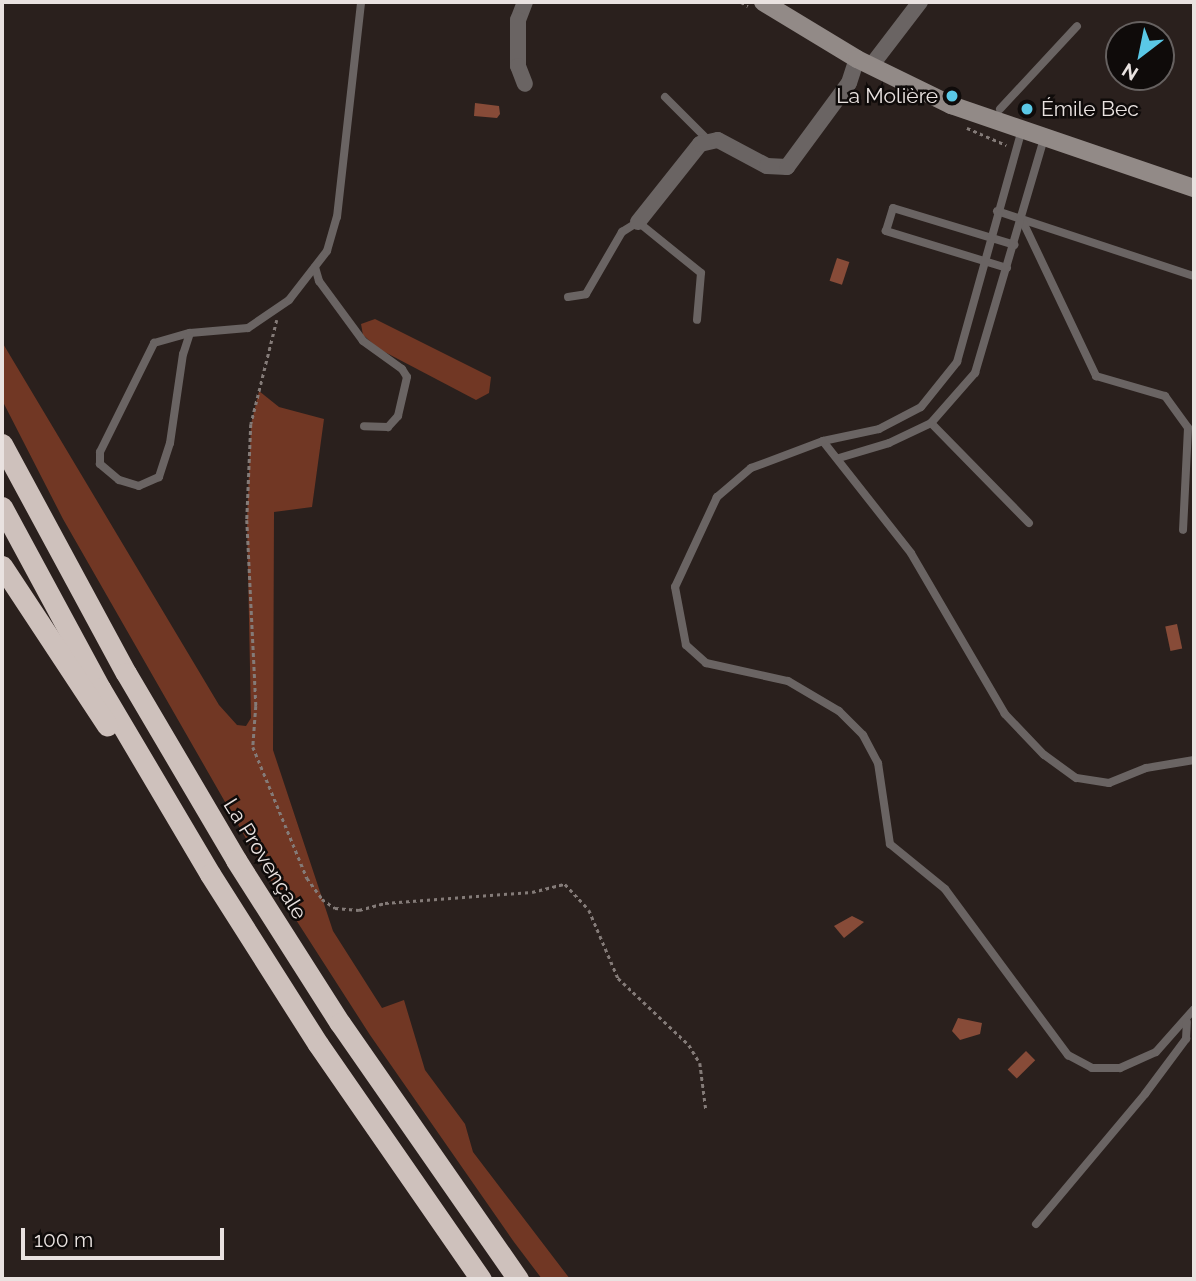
<!DOCTYPE html>
<meta charset="utf-8">
<style>
body{margin:0}
#map{position:relative;width:1196px;height:1281px;overflow:hidden;background:#2a201d;font-family:Raleway,sans-serif}
div>[style]{position:absolute}
.forest>*{inset:0;background:#713724}
.water>*{inset:0;background:#874b38;transform-origin:0 0}
.path>*{height:2.5px;margin-top:-1.25px;transform-origin:0;background:repeating-linear-gradient(90deg,#847b78 0 3.5px,transparent 0 7px)}
.lane>*{height:8px;margin:-4px;padding:0 4px;transform-origin:4px;border-radius:4px;background:#6a6463}
.street>*{height:16px;margin:-8px;padding:0 8px;transform-origin:8px;border-radius:8px;background:#6a6463}
.secondary>*{height:18px;margin:-9px;padding:0 9px;transform-origin:9px;border-radius:9px;background:#928a87}
.highway>*{height:21px;margin:-10.5px;padding:0 10.5px;transform-origin:10.5px;border-radius:10.5px;background:#cec1bc}
.dots>*{width:19px;height:19px;translate:-50% -50%;box-sizing:border-box;border:4px solid #0f0b0a;border-radius:50%}
span{translate:-50% -50%;white-space:nowrap;text-align:center;line-height:1.15;-webkit-text-stroke:5px #0f0b0a;paint-order:stroke}
.poi-label{font-size:21px;color:#e9e2e0}
.right{translate:-100% -50%;text-align:right}
.left{translate:0 -50%;text-align:left}
.street-label{font-size:21px;color:#e9e2e0}
.frame{position:absolute;inset:0;border:4px solid #e9e2e0;pointer-events:none}
.north{position:absolute;left:1105px;top:21px;width:70px;height:70px;box-sizing:border-box;background:#0f0b0a;border:2px solid #666160;border-radius:50%;rotate:212deg;font-size:19px;font-weight:700;line-height:28px;text-align:center;color:#e9e2e0}
.north::after{content:'';display:block;margin:auto;width:24px;height:32px;background:#5ac8e6;clip-path:polygon(50% 0,100% 100%,50% 72%,0 100%)}
.scale{position:absolute;left:21px;top:1228px;width:203px;height:32px;box-sizing:border-box;border:4px solid #e9e2e0;border-top:0;padding-left:9px;font-size:21px;line-height:24px;white-space:nowrap;color:#e9e2e0;-webkit-text-stroke:5px #0f0b0a;paint-order:stroke}
</style>
<div id="map">
<div class="forest">
<div style="clip-path:polygon(375px 319px,491px 377px,489px 393px,476px 400px,379px 349px,363px 335px,361px 324px)"></div>
<div style="clip-path:polygon(2px 342px,219px 705px,237px 725px,246px 726px,251px 718px,247px 520px,251px 424px,259px 391px,279px 407px,324px 419px,312px 507px,274px 512px,273px 750px,333px 931px,382px 1008px,404px 1000px,425px 1070px,465px 1124px,473px 1152px,570px 1279px,542px 1279px,514px 1242px,370px 1035px,264px 870px,63px 519px,2px 400px)"></div>
</div>
<div class="water">
<div style="clip-path:polygon(475px 103px,499px 106px,500px 114px,497px 118px,474px 116px)"></div>
<div style="left:837px;top:258px;width:13px;height:24px;rotate:18deg"></div>
<div style="left:1177px;top:624px;width:25px;height:12px;rotate:78deg"></div>
<div style="clip-path:polygon(852px 916px,864px 922px,844px 938px,834px 926px)"></div>
<div style="clip-path:polygon(958px 1018px,982px 1023px,980px 1034px,960px 1040px,952px 1031px)"></div>
<div style="left:1026px;top:1051px;width:13px;height:26px;rotate:45deg"></div>
</div>
<div class="path">
<div style="left:741px;top:2px;width:8px;rotate:30deg"></div>
<div style="left:967px;top:128px;width:43px;rotate:23.6deg"></div>
<div style="left:277px;top:320px;width:107px;rotate:104deg"></div>
<div style="left:251px;top:424px;width:96px;rotate:92.4deg"></div>
<div style="left:247px;top:520px;width:186px;rotate:87.2deg"></div>
<div style="left:256px;top:706px;width:41px;rotate:94.2deg"></div>
<div style="left:253px;top:747px;width:142px;rotate:67.6deg"></div>
<div style="left:307px;top:878px;width:26px;rotate:54deg"></div>
<div style="left:322px;top:899px;width:16px;rotate:35deg"></div>
<div style="left:335px;top:908px;width:24px;rotate:5deg"></div>
<div style="left:359px;top:910px;width:27px;rotate:-15deg"></div>
<div style="left:385px;top:903px;width:147px;rotate:-4.3deg"></div>
<div style="left:532px;top:892px;width:34px;rotate:-14deg"></div>
<div style="left:565px;top:884px;width:35px;rotate:47deg"></div>
<div style="left:589px;top:910px;width:74px;rotate:66.9deg"></div>
<div style="left:618px;top:978px;width:98px;rotate:43.3deg"></div>
<div style="left:689px;top:1045px;width:21px;rotate:59deg"></div>
<div style="left:700px;top:1063px;width:47px;rotate:82.7deg"></div>
</div>
<div class="lane">
<div style="left:665px;top:97px;width:64px;rotate:45deg"></div>
<div style="left:1000px;top:109px;width:113px;rotate:-47.1deg"></div>
<div style="left:997px;top:211px;width:207px;rotate:18.3deg"></div>
<div style="left:1022px;top:220px;width:173px;rotate:64.6deg"></div>
<div style="left:1096px;top:376px;width:72px;rotate:16.2deg"></div>
<div style="left:1165px;top:396px;width:39px;rotate:54deg"></div>
<div style="left:1188px;top:428px;width:102px;rotate:92.8deg"></div>
<div style="left:315px;top:267px;width:15px;rotate:74deg"></div>
<div style="left:319px;top:281px;width:74px;rotate:53.7deg"></div>
<div style="left:363px;top:341px;width:48px;rotate:35.7deg"></div>
<div style="left:402px;top:369px;width:9px;rotate:58deg"></div>
<div style="left:407px;top:377px;width:40px;rotate:103deg"></div>
<div style="left:398px;top:416px;width:15px;rotate:132deg"></div>
<div style="left:388px;top:427px;width:24px;rotate:-178deg"></div>
<div style="left:1007px;top:268px;width:127px;rotate:-163deg"></div>
<div style="left:886px;top:231px;width:24px;rotate:-73deg"></div>
<div style="left:893px;top:208px;width:127px;rotate:16.9deg"></div>
<div style="left:568px;top:297px;width:18px;rotate:-9deg"></div>
<div style="left:586px;top:294px;width:72px;rotate:-59.9deg"></div>
<div style="left:622px;top:232px;width:19px;rotate:-32deg"></div>
<div style="left:638px;top:222px;width:81px;rotate:39deg"></div>
<div style="left:701px;top:273px;width:47px;rotate:94.9deg"></div>
<div style="left:190px;top:333px;width:22px;rotate:108deg"></div>
<div style="left:183px;top:354px;width:90px;rotate:98.3deg"></div>
<div style="left:170px;top:443px;width:36px;rotate:108deg"></div>
<div style="left:159px;top:477px;width:22px;rotate:156deg"></div>
<div style="left:139px;top:486px;width:21px;rotate:-163deg"></div>
<div style="left:119px;top:480px;width:25px;rotate:-140deg"></div>
<div style="left:100px;top:464px;width:12px;rotate:-90deg"></div>
<div style="left:100px;top:452px;width:122px;rotate:-63.6deg"></div>
<div style="left:154px;top:343px;width:37px;rotate:-16deg"></div>
<div style="left:190px;top:333px;width:58px;rotate:-4.9deg"></div>
<div style="left:248px;top:328px;width:50px;rotate:-34.3deg"></div>
<div style="left:289px;top:300px;width:62px;rotate:-52.2deg"></div>
<div style="left:327px;top:251px;width:35px;rotate:-74deg"></div>
<div style="left:337px;top:217px;width:216px;rotate:-83.6deg"></div>
<div style="left:931px;top:423px;width:140px;rotate:45.6deg"></div>
<div style="left:823px;top:441px;width:57px;rotate:-12.1deg"></div>
<div style="left:879px;top:429px;width:47px;rotate:-27.6deg"></div>
<div style="left:921px;top:407px;width:58px;rotate:-51.3deg"></div>
<div style="left:957px;top:362px;width:242px;rotate:-74.4deg"></div>
<div style="left:839px;top:458px;width:52px;rotate:-16.7deg"></div>
<div style="left:889px;top:443px;width:47px;rotate:-25.5deg"></div>
<div style="left:931px;top:423px;width:67px;rotate:-48.7deg"></div>
<div style="left:975px;top:373px;width:245px;rotate:-73.6deg"></div>
<div style="left:1194px;top:760px;width:49px;rotate:170.5deg"></div>
<div style="left:1146px;top:768px;width:40px;rotate:158deg"></div>
<div style="left:1109px;top:783px;width:33px;rotate:-171deg"></div>
<div style="left:1076px;top:778px;width:39px;rotate:-144deg"></div>
<div style="left:1044px;top:755px;width:57px;rotate:-133.6deg"></div>
<div style="left:1005px;top:714px;width:186px;rotate:-120.3deg"></div>
<div style="left:911px;top:553px;width:142px;rotate:-128.2deg"></div>
<div style="left:823px;top:441px;width:77px;rotate:159.4deg"></div>
<div style="left:751px;top:468px;width:45px;rotate:139.5deg"></div>
<div style="left:717px;top:497px;width:99px;rotate:115deg"></div>
<div style="left:675px;top:587px;width:59px;rotate:79.3deg"></div>
<div style="left:686px;top:645px;width:27px;rotate:42deg"></div>
<div style="left:706px;top:663px;width:84px;rotate:12.4deg"></div>
<div style="left:788px;top:681px;width:59px;rotate:30.5deg"></div>
<div style="left:839px;top:711px;width:34px;rotate:45deg"></div>
<div style="left:863px;top:735px;width:32px;rotate:62deg"></div>
<div style="left:878px;top:763px;width:82px;rotate:81.6deg"></div>
<div style="left:890px;top:844px;width:71px;rotate:39.3deg"></div>
<div style="left:945px;top:889px;width:207px;rotate:53.5deg"></div>
<div style="left:1068px;top:1055px;width:27px;rotate:28deg"></div>
<div style="left:1092px;top:1068px;width:28px"></div>
<div style="left:1120px;top:1068px;width:39px;rotate:-24deg"></div>
<div style="left:1156px;top:1052px;width:57px;rotate:-48.5deg"></div>
<div style="left:1036px;top:1224px;width:170px;rotate:-50deg"></div>
<div style="left:1145px;top:1094px;width:69px;rotate:-53.3deg"></div>
<div style="left:1186px;top:1039px;width:17px;rotate:-87deg"></div>
</div>
<div class="street">
<div style="left:525px;top:2px;width:19px;rotate:111deg"></div>
<div style="left:518px;top:20px;width:46px;rotate:90deg"></div>
<div style="left:518px;top:66px;width:19px;rotate:69deg"></div>
<div style="left:871px;top:66px;width:81px;rotate:-52.6deg"></div>
<div style="left:638px;top:222px;width:100px;rotate:-51.5deg"></div>
<div style="left:700px;top:144px;width:18px;rotate:-13deg"></div>
<div style="left:718px;top:140px;width:55px;rotate:28deg"></div>
<div style="left:767px;top:166px;width:20px;rotate:3deg"></div>
<div style="left:787px;top:167px;width:104px;rotate:-53.6deg"></div>
<div style="left:849px;top:83px;width:25px;rotate:-72deg"></div>
</div>
<div class="secondary">
<div style="left:763px;top:2px;width:110px;rotate:31.2deg"></div>
<div style="left:857px;top:59px;width:105px;rotate:26.1deg"></div>
<div style="left:951px;top:105px;width:257px;rotate:18.9deg"></div>
</div>
<div class="highway">
<div style="left:2px;top:444px;width:260px;rotate:61.6deg"></div>
<div style="left:126px;top:673px;width:217px;rotate:59.5deg"></div>
<div style="left:236px;top:860px;width:193px;rotate:57.5deg"></div>
<div style="left:340px;top:1023px;width:312px;rotate:55.2deg"></div>
<div style="left:2px;top:507px;width:206px;rotate:61.6deg"></div>
<div style="left:100px;top:688px;width:216px;rotate:59.4deg"></div>
<div style="left:210px;top:874px;width:201px;rotate:57.6deg"></div>
<div style="left:318px;top:1044px;width:286px;rotate:55.3deg"></div>
<div style="left:2px;top:566px;width:191px;rotate:56.6deg"></div>
</div>
<div class="dots">
<div style="left:952px;top:96px;background:#5ac8e6"></div>
<div style="left:1027px;top:109px;background:#5ac8e6"></div>
</div>
<div class="poi-label">
<span class="right" style="left:938px;top:96px">La Molière</span>
<span class="left" style="left:1041px;top:109px">Émile Bec</span>
</div>
<div class="street-label">
<span style="left:265px;top:859px;rotate:58deg">La Provençale</span>
</div>
<div class="frame"></div>
<div class="north">N</div>
<div class="scale">100 m</div>
</div>
